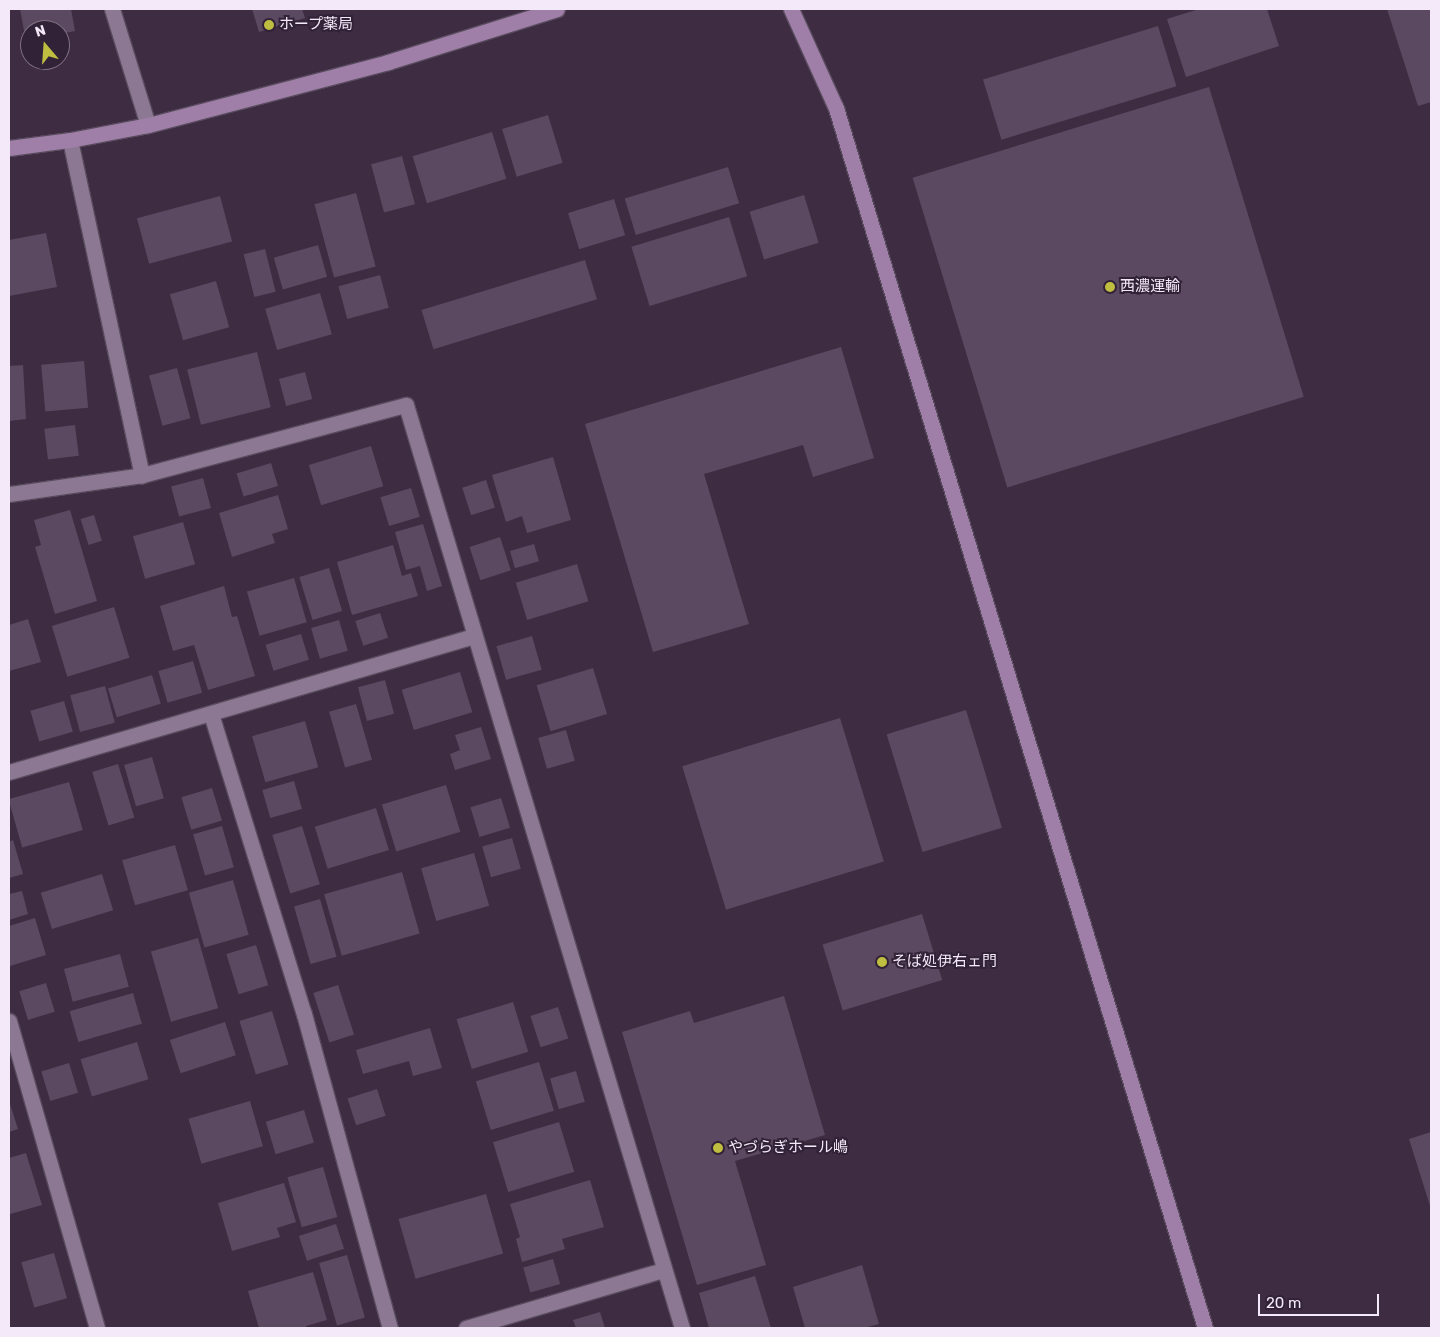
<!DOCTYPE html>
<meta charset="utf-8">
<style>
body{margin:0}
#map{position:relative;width:1440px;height:1337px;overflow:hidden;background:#3d2c42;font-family:Rubik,"Noto Sans JP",sans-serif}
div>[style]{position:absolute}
.building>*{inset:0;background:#5b4961;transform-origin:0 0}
.roads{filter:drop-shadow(1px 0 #594b5e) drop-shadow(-1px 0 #594b5e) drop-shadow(0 1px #594b5e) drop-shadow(0 -1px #594b5e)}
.street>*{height:15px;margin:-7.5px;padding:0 7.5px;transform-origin:7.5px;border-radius:7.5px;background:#8c7892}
.secondary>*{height:15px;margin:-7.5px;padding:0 7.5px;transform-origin:7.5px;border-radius:7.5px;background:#9f7fa8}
.dots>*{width:14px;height:14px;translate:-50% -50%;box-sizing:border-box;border:2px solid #322237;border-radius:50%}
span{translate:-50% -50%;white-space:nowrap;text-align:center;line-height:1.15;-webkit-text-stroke:4px #322237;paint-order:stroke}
.poi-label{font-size:15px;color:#f4e9f8}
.left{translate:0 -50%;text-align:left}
.frame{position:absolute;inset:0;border:10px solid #f4e9f8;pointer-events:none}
.north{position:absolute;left:20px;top:20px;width:50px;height:50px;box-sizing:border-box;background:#322237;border:1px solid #807284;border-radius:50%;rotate:342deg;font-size:14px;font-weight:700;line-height:20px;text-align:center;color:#f4e9f8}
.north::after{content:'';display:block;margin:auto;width:18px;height:22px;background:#c0be40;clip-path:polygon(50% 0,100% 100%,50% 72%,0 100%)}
.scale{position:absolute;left:1258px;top:1294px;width:121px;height:22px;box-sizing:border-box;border:2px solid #f4e9f8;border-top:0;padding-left:6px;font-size:15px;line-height:18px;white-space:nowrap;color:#f4e9f8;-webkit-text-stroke:4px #322237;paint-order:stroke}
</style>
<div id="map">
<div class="building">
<div style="clip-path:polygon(20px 9px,71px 9px,75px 31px,60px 34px,60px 30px,30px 30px,30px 40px,26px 41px)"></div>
<div style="clip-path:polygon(252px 9px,302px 9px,305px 18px,259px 32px)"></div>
<div style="clip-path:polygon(1199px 9px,1267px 9px,1279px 46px,1186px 77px,1167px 19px)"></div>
<div style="clip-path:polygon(1387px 9px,1431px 9px,1431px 102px,1418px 106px)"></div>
<div style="left:1158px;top:26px;width:63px;height:183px;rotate:73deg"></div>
<div style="left:1209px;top:87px;width:324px;height:310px;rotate:73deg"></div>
<div style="left:548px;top:115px;width:50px;height:48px;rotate:73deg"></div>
<div style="left:492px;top:132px;width:49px;height:83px;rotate:73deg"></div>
<div style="left:402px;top:156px;width:50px;height:32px;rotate:75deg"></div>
<div style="left:728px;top:167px;width:38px;height:108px;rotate:73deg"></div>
<div style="left:356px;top:193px;width:76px;height:43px;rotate:75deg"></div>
<div style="left:804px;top:195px;width:50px;height:57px;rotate:73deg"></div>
<div style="left:220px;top:196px;width:47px;height:86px;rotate:75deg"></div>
<div style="left:614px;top:199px;width:38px;height:48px;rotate:73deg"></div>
<div style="left:729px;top:217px;width:62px;height:102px;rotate:73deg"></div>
<div style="clip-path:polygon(46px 233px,57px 287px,9px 296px,9px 240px)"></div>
<div style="left:318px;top:245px;width:33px;height:46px;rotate:74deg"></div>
<div style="left:265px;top:249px;width:44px;height:22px;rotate:76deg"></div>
<div style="left:585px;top:260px;width:41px;height:171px;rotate:73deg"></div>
<div style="left:380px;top:275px;width:34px;height:43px;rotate:75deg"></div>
<div style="left:216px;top:281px;width:48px;height:48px;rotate:74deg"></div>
<div style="left:320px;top:293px;width:43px;height:57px;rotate:74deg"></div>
<div style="clip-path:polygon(841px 347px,874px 458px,813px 477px,803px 445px,704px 474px,749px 624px,653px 652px,585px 424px)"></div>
<div style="left:257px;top:352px;width:57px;height:72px;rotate:76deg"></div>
<div style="left:84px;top:361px;width:47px;height:43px;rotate:85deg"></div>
<div style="clip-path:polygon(23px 365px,26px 419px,9px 421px,9px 366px)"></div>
<div style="left:177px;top:368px;width:52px;height:29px;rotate:75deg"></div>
<div style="left:305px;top:372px;width:28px;height:27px;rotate:75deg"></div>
<div style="left:75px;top:425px;width:31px;height:31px;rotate:83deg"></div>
<div style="left:371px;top:446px;width:42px;height:65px;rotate:73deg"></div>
<div style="clip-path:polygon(553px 457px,571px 520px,527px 533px,522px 516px,506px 522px,492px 475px)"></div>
<div style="left:271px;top:463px;width:24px;height:36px;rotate:73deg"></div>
<div style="left:203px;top:478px;width:31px;height:33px;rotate:75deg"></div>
<div style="left:486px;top:480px;width:29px;height:25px;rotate:72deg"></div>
<div style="left:411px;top:488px;width:30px;height:32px;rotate:73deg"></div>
<div style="clip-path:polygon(278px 495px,288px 529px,272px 534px,275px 543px,232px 557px,219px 513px)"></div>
<div style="clip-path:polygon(70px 510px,97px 601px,55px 614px,35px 547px,41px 545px,34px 520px)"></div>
<div style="left:94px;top:515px;width:27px;height:14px;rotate:73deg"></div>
<div style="left:183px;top:522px;width:44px;height:52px;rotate:74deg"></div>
<div style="clip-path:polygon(423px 524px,442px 586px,427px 591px,420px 566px,406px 570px,395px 532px)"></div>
<div style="left:500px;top:537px;width:35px;height:32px;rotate:72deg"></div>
<div style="left:534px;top:544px;width:18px;height:25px;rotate:74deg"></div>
<div style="clip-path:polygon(393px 545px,402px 576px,411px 573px,418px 596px,352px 615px,337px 562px)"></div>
<div style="left:577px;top:564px;width:39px;height:64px;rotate:73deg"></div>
<div style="left:329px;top:568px;width:45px;height:31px;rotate:73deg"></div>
<div style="left:294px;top:578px;width:46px;height:49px;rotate:74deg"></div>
<div style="clip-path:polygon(224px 586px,232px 617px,237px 616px,255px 676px,208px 690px,194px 645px,173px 651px,160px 606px)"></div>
<div style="left:114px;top:607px;width:53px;height:65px;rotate:73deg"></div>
<div style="left:380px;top:613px;width:26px;height:26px;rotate:72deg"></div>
<div style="clip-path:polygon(28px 619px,41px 662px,9px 671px,9px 625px)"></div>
<div style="left:339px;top:620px;width:32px;height:29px;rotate:74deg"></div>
<div style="left:301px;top:634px;width:27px;height:37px;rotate:73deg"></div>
<div style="left:532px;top:636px;width:35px;height:37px;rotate:74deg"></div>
<div style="left:193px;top:661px;width:33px;height:36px;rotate:74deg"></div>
<div style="left:593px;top:668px;width:48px;height:59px;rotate:73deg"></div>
<div style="left:460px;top:672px;width:42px;height:61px;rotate:73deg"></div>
<div style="left:152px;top:675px;width:30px;height:46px;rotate:73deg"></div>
<div style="left:385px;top:680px;width:35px;height:28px;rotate:75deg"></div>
<div style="left:105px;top:686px;width:38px;height:36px;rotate:75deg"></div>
<div style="left:64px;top:701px;width:32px;height:35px;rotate:74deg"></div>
<div style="left:356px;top:704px;width:58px;height:28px;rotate:74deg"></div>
<div style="left:966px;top:710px;width:123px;height:83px;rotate:73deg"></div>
<div style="left:840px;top:718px;width:150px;height:165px;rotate:73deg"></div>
<div style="left:305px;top:721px;width:48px;height:55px;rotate:74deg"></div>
<div style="clip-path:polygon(481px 727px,491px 759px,455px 770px,450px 754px,460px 750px,455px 735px)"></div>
<div style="left:566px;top:730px;width:32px;height:29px;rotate:74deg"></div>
<div style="left:152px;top:757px;width:43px;height:29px;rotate:74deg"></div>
<div style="left:118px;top:764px;width:56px;height:27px;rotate:73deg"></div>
<div style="left:294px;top:781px;width:29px;height:33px;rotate:74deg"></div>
<div style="left:69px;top:782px;width:50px;height:63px;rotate:74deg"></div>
<div style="left:446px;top:785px;width:49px;height:67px;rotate:73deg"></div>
<div style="left:212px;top:788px;width:34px;height:32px;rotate:73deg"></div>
<div style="left:501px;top:798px;width:31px;height:32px;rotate:73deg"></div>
<div style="left:376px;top:808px;width:44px;height:64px;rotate:73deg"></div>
<div style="left:222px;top:826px;width:43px;height:30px;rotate:74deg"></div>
<div style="left:302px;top:826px;width:61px;height:31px;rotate:73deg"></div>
<div style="left:512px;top:838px;width:32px;height:31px;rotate:74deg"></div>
<div style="clip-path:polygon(13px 840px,23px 874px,9px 878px,9px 842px)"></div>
<div style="left:175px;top:845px;width:47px;height:55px;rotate:74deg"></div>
<div style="left:474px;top:853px;width:55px;height:55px;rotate:74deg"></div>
<div style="left:402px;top:872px;width:64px;height:81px;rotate:74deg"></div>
<div style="left:102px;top:874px;width:38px;height:64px;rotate:73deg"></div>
<div style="left:233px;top:880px;width:57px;height:46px;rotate:74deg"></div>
<div style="clip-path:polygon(22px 891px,28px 914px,9px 920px,9px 894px)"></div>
<div style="left:320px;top:899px;width:60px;height:27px;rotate:74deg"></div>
<div style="left:922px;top:914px;width:69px;height:104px;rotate:73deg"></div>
<div style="clip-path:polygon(35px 918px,46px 955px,10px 966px,9px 926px)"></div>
<div style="left:198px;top:938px;width:73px;height:49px;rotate:74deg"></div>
<div style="left:256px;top:945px;width:42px;height:31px;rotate:73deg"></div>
<div style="left:120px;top:954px;width:34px;height:58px;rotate:75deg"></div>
<div style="left:46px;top:983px;width:30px;height:28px;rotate:73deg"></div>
<div style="left:338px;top:985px;width:52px;height:26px;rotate:72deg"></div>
<div style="left:133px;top:993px;width:32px;height:66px;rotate:74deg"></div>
<div style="clip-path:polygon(784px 996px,825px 1135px,735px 1161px,766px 1265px,697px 1285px,622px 1032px,690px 1011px,694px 1023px)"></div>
<div style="left:513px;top:1002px;width:52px;height:59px;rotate:73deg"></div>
<div style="left:558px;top:1007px;width:33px;height:29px;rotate:72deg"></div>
<div style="left:272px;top:1011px;width:56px;height:34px;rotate:73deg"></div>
<div style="left:225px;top:1022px;width:35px;height:58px;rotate:72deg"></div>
<div style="clip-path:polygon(430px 1028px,442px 1068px,413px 1076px,409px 1061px,363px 1074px,356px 1050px)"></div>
<div style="left:137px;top:1042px;width:39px;height:59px;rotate:73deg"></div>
<div style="left:539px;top:1062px;width:51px;height:66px;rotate:73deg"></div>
<div style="left:69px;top:1063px;width:31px;height:29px;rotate:73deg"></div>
<div style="left:576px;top:1071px;width:32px;height:27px;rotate:74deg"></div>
<div style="left:377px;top:1089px;width:28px;height:31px;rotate:72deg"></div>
<div style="clip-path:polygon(9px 1101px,18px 1129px,9px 1132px)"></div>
<div style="left:250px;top:1101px;width:47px;height:64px;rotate:74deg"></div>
<div style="left:304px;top:1110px;width:34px;height:40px;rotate:73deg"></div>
<div style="left:559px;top:1122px;width:52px;height:69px;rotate:73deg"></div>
<div style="clip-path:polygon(1431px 1132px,1431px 1209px,1409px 1139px)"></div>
<div style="clip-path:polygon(26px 1153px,42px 1205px,10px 1214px,9px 1158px)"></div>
<div style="left:323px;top:1167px;width:52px;height:37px;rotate:74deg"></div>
<div style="clip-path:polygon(590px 1180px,604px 1227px,562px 1239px,565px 1249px,522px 1262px,516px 1239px,520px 1237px,510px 1204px)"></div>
<div style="clip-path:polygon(284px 1183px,296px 1222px,277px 1228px,280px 1237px,232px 1251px,218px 1203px)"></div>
<div style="left:486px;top:1194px;width:62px;height:91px;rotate:74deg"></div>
<div style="left:336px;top:1224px;width:26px;height:39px;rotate:72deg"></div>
<div style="left:54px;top:1253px;width:47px;height:34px;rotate:74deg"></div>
<div style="left:347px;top:1255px;width:65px;height:29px;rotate:74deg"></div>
<div style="left:553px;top:1259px;width:26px;height:31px;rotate:74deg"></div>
<div style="clip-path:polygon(862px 1265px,879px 1324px,864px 1328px,805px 1328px,793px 1287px)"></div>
<div style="clip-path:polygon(313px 1272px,327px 1320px,306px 1326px,307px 1328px,259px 1328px,248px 1291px)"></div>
<div style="clip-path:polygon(755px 1276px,771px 1328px,709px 1328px,699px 1293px)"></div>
<div style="clip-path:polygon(600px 1312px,605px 1328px,576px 1328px,573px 1320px)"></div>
</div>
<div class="roads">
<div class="street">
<div style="left:112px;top:9px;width:121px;rotate:72.8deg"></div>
<div style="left:70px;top:140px;width:343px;rotate:77.9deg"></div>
<div style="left:9px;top:494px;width:134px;rotate:-8.1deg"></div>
<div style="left:142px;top:475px;width:273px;rotate:-14.9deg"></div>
<div style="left:406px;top:405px;width:963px;rotate:73.35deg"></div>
<div style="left:211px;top:714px;width:314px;rotate:72.8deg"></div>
<div style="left:304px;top:1014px;width:326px;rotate:74.7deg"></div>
<div style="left:9px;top:772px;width:484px;rotate:-16.3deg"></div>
<div style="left:9px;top:1021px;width:319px;rotate:74deg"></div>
<div style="left:466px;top:1328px;width:205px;rotate:-16.4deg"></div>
</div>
<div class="secondary">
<div style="left:791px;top:9px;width:109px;rotate:65.6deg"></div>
<div style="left:836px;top:108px;width:1275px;rotate:73.17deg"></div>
<div style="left:9px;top:148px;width:62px;rotate:-7.5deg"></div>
<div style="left:70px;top:140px;width:79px;rotate:-10.9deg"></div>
<div style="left:148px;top:125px;width:248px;rotate:-14.7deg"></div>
<div style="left:388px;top:62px;width:177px;rotate:-17.4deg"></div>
</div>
</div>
<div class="dots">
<div style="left:269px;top:25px;background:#c0be40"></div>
<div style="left:1110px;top:287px;background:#c0be40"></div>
<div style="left:882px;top:962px;background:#c0be40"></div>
<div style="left:718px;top:1148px;background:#c0be40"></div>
</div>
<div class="poi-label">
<span class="left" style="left:279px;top:25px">ホープ薬局</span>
<span class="left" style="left:1120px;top:287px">西濃運輸</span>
<span class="left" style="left:892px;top:962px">そば処伊右ェ門</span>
<span class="left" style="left:728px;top:1148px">やづらぎホール嶋</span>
</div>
<div class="frame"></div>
<div class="north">N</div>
<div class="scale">20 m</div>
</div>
